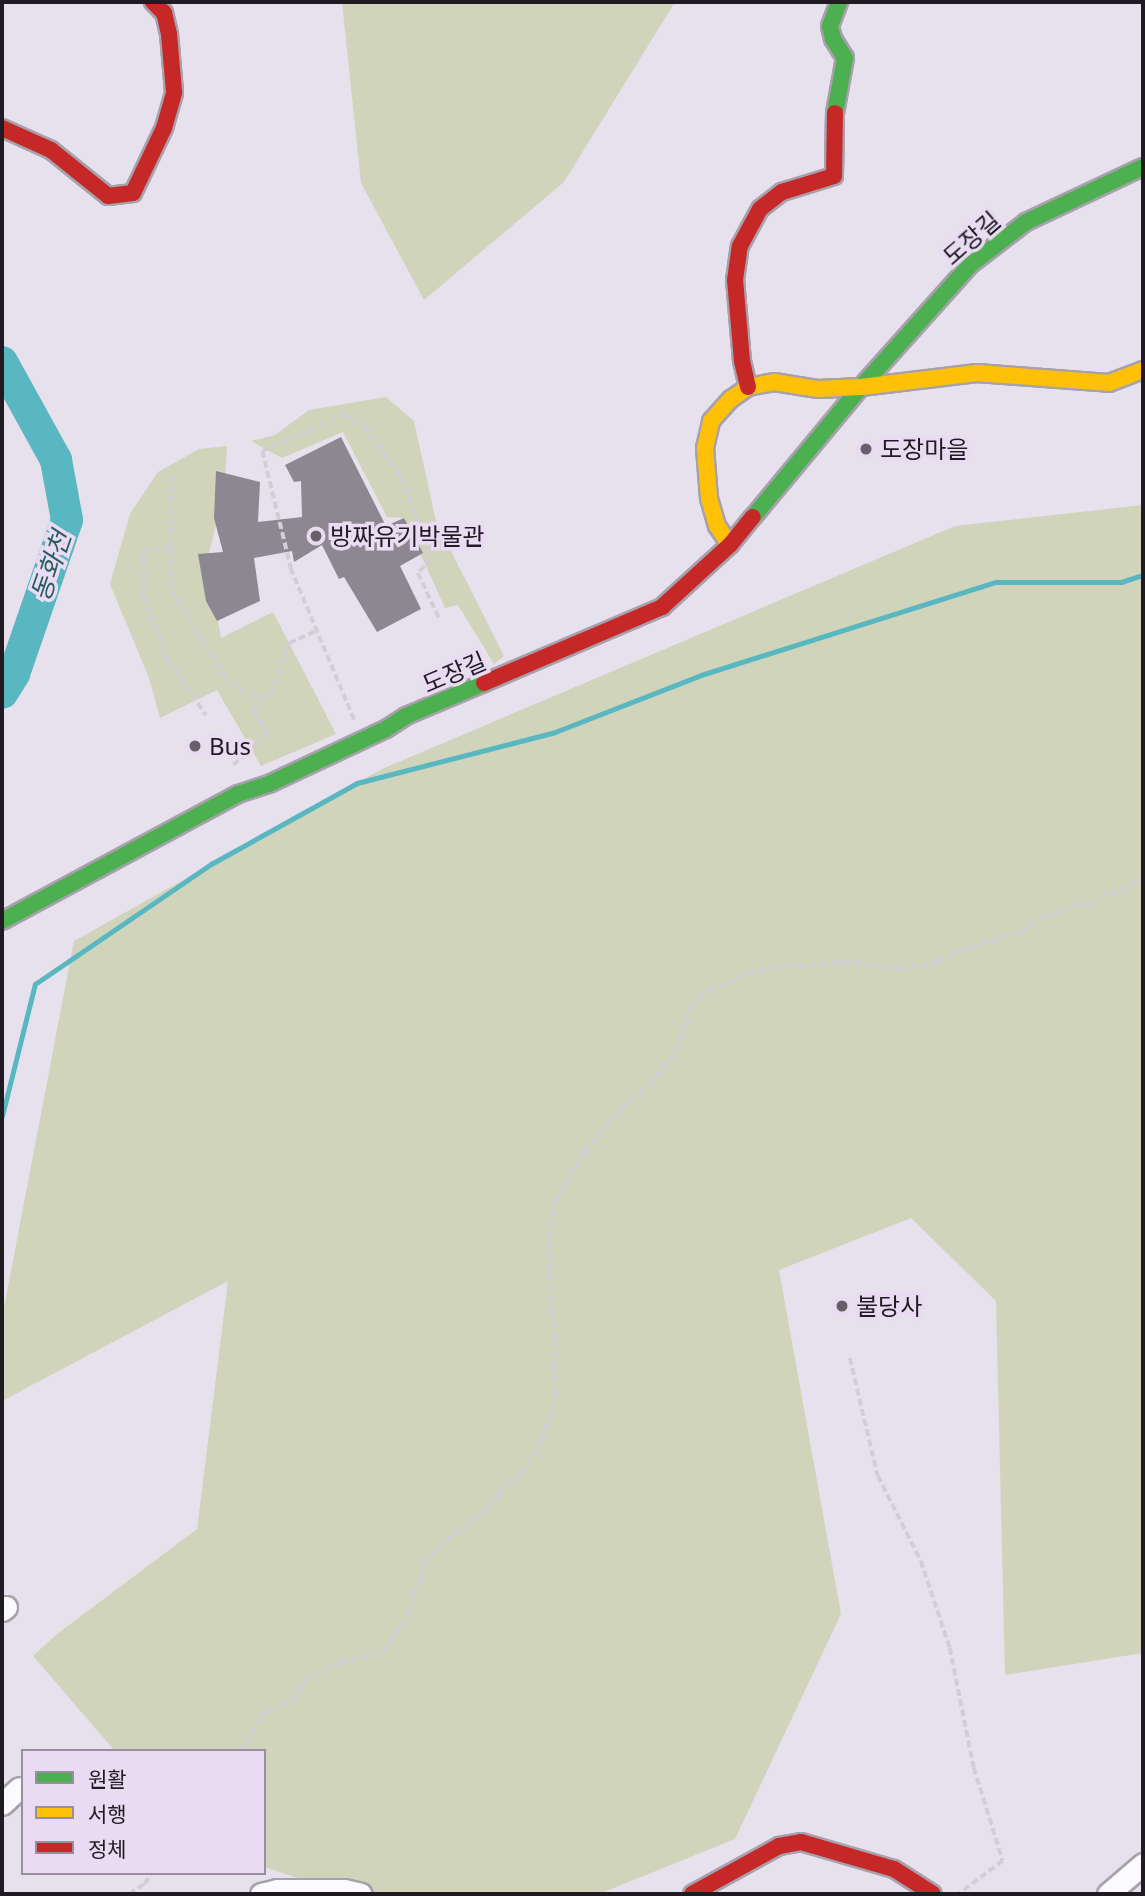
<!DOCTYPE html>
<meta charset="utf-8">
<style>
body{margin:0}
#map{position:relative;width:1145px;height:1896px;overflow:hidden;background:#e7e0ed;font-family:"Noto Sans","Noto Sans KR",sans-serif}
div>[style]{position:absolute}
.green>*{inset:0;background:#d0d4bb}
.stream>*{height:5px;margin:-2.5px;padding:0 2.5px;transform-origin:2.5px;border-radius:2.5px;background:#58b7c0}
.river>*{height:32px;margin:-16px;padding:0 16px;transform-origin:16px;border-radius:16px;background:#58b7c0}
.building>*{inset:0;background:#8c8791}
.path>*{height:3.5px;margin-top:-1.75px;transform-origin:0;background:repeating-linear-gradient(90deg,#d2cfd4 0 7px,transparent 0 10.5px)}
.roads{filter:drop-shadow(2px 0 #a7a1ac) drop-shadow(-2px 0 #a7a1ac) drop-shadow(0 2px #a7a1ac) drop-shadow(0 -2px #a7a1ac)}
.street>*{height:21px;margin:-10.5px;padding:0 10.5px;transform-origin:10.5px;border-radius:10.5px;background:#fbfafc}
.fast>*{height:16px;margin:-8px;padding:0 8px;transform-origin:8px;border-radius:8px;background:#4caf50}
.slow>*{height:16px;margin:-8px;padding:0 8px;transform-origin:8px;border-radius:8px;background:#ffc107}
.jam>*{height:16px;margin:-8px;padding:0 8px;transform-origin:8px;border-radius:8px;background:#c62828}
.dots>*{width:19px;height:19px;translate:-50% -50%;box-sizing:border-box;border:4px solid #e8dbf2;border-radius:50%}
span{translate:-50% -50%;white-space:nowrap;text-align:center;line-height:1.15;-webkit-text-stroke:7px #e8dbf2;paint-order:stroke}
.street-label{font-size:24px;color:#201b23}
.poi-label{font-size:24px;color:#201b23}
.left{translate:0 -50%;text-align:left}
.water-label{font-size:26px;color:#295d60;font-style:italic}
.frame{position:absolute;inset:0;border:4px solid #201b23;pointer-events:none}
.legend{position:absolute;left:21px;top:1749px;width:245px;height:126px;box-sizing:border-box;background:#e8dbf2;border:2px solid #988e9f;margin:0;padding:9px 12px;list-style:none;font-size:21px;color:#201b23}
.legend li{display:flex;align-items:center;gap:14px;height:35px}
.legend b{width:35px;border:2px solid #988e9f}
</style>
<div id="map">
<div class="green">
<div style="clip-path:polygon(342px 2px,675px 2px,564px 182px,424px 300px,361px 183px)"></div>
<div style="clip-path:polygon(386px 397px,414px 421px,436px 521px,504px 656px,494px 664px,458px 605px,445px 608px,404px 518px,387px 517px,343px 432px,282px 458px,251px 441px,275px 435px,309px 410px)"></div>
<div style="clip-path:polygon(227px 446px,224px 494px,207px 561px,221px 638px,273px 612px,336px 734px,261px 766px,217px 690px,160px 718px,149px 678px,110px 584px,130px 514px,158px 472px,199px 449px)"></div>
<div style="clip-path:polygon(1143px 505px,1143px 1653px,1005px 1675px,996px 1301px,911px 1218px,779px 1270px,841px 1614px,735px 1839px,599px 1894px,346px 1894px,264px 1867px,264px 1751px,115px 1751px,33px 1656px,57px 1634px,197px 1529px,228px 1281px,2px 1401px,2px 1318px,74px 941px,382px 769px,955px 526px)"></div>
</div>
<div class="stream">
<div style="left:2px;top:1116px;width:136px;rotate:-76deg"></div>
<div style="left:35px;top:984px;width:213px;rotate:-34.3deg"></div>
<div style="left:211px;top:864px;width:167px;rotate:-29deg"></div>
<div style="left:357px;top:783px;width:204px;rotate:-14.4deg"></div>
<div style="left:555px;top:732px;width:160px;rotate:-21.3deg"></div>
<div style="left:704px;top:674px;width:306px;rotate:-17.5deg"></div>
<div style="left:996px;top:582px;width:125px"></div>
<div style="left:1121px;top:582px;width:23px;rotate:-18deg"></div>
</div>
<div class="river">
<div style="left:2px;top:362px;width:112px;rotate:61.1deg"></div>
<div style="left:56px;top:460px;width:61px;rotate:79.6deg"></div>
<div style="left:67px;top:520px;width:163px;rotate:109deg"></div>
<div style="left:14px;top:674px;width:22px;rotate:122deg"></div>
</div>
<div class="building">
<div style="clip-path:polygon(341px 437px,386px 526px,404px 518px,423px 553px,400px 566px,421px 609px,377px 632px,344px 577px,339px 579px,322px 545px,294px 562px,292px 551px,254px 558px,260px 601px,217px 621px,206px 601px,198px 554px,223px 552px,214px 518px,216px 471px,260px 482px,258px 522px,302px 517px,301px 481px,294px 482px,285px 465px)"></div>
</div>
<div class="path">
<div style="left:171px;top:476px;width:115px;rotate:89.5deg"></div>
<div style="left:172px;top:591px;width:99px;rotate:58.2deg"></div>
<div style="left:224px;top:675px;width:32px;rotate:39deg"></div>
<div style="left:249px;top:695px;width:22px"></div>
<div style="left:271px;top:695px;width:55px;rotate:-70.9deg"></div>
<div style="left:289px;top:643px;width:32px;rotate:-24deg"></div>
<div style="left:171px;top:548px;width:27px;rotate:174deg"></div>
<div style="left:144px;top:551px;width:45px;rotate:90deg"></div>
<div style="left:144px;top:596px;width:68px;rotate:69.4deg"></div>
<div style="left:168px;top:660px;width:67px;rotate:55.4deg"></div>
<div style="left:354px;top:720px;width:163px;rotate:-112.8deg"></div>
<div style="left:291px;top:570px;width:122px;rotate:-103.7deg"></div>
<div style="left:262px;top:451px;width:91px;rotate:-24deg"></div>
<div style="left:345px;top:414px;width:24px;rotate:33deg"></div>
<div style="left:365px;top:427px;width:63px;rotate:54deg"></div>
<div style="left:402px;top:478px;width:86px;rotate:69.7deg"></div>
<div style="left:432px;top:559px;width:20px;rotate:135deg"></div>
<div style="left:418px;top:573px;width:52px;rotate:64.9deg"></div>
<div style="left:233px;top:765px;width:46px;rotate:-40.6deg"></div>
<div style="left:268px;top:735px;width:28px;rotate:-122deg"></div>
<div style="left:253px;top:711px;width:18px;rotate:-63deg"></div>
<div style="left:850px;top:1358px;width:121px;rotate:76.7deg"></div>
<div style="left:878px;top:1476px;width:95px;rotate:63.2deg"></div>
<div style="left:921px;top:1561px;width:92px;rotate:71.6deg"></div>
<div style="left:950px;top:1648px;width:122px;rotate:78.7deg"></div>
<div style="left:974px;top:1768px;width:97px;rotate:72.7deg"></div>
<div style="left:1003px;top:1861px;width:55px;rotate:143.1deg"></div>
<div style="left:240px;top:1751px;width:45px;rotate:-57.7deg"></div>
<div style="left:264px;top:1713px;width:30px;rotate:-23deg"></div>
<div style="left:292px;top:1701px;width:25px;rotate:-58deg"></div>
<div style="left:305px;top:1680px;width:39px;rotate:-27deg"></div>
<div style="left:340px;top:1662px;width:45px;rotate:-12.8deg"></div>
<div style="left:384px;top:1652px;width:47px;rotate:-58deg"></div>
<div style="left:409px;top:1612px;width:19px;rotate:-81deg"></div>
<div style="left:412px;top:1593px;width:15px;rotate:-48deg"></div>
<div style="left:422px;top:1582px;width:20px;rotate:-90deg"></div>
<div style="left:422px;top:1562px;width:101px;rotate:-40.2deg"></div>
<div style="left:499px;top:1497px;width:8px;rotate:-83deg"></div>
<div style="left:500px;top:1489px;width:26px;rotate:-36deg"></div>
<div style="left:521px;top:1474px;width:40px;rotate:-58deg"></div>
<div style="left:542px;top:1440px;width:48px;rotate:-73.1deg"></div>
<div style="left:556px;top:1394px;width:27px;rotate:-96deg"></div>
<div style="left:553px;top:1367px;width:28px;rotate:-84deg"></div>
<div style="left:556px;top:1339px;width:27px;rotate:-100deg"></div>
<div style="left:551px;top:1312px;width:76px;rotate:-91.5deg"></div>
<div style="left:549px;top:1236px;width:33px;rotate:-81deg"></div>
<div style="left:554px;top:1203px;width:59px;rotate:-59.5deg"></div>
<div style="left:584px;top:1152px;width:60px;rotate:-49.1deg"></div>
<div style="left:623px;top:1107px;width:34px;rotate:-38deg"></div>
<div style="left:650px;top:1086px;width:44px;rotate:-53.4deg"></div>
<div style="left:676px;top:1051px;width:47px;rotate:-71.6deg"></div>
<div style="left:691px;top:1006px;width:23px;rotate:-41deg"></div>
<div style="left:708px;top:991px;width:33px;rotate:-25deg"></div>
<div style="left:738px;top:977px;width:32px;rotate:-16deg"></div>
<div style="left:769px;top:968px;width:85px;rotate:-4deg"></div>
<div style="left:854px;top:962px;width:48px;rotate:8.5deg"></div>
<div style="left:901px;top:969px;width:37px;rotate:-11deg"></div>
<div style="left:937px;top:962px;width:28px;rotate:-26deg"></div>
<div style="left:962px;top:950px;width:62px;rotate:-17deg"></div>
<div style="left:1021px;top:932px;width:27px;rotate:-33deg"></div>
<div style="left:1044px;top:917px;width:32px;rotate:-22deg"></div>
<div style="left:1074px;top:905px;width:21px;rotate:-3deg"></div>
<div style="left:1095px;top:904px;width:10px;rotate:-53deg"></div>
<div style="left:1101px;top:896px;width:24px;rotate:-15deg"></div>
<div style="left:1124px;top:890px;width:24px;rotate:-36deg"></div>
<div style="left:129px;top:1894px;width:18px;rotate:-34deg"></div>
<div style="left:144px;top:1884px;width:14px;rotate:-54deg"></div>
</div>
<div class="roads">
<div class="street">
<div style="left:2px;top:1610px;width:5px;rotate:-37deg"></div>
<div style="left:2px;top:1804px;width:23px;rotate:-43deg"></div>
<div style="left:261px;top:1894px;width:16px;rotate:-14deg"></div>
<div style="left:277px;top:1890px;width:67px"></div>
<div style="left:344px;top:1890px;width:17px;rotate:13deg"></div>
<div style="left:1108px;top:1894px;width:46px;rotate:-40.6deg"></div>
</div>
<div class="fast">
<div style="left:835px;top:113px;width:56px;rotate:-79.7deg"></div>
<div style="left:845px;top:58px;width:22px;rotate:-122deg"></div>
<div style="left:833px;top:39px;width:13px;rotate:-103deg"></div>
<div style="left:830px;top:26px;width:26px;rotate:-69deg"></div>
<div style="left:753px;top:517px;width:169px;rotate:-50.3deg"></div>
<div style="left:861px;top:387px;width:164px;rotate:-48.2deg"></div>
<div style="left:970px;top:265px;width:71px;rotate:-37.5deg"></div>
<div style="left:1026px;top:222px;width:129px;rotate:-25.2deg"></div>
<div style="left:2px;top:921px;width:268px;rotate:-28.3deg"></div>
<div style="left:238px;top:794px;width:35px;rotate:-18deg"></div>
<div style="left:271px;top:783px;width:127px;rotate:-25.2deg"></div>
<div style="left:386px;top:729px;width:24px;rotate:-33deg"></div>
<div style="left:406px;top:716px;width:85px;rotate:-22.9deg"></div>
</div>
<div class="slow">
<div style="left:730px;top:545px;width:23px;rotate:-124deg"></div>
<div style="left:717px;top:526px;width:29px;rotate:-106deg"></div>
<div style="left:709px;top:498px;width:50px;rotate:-94.6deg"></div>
<div style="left:705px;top:448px;width:28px;rotate:-77deg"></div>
<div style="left:711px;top:421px;width:30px;rotate:-48deg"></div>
<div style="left:731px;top:399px;width:21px;rotate:-35deg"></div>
<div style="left:748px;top:387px;width:26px;rotate:-11deg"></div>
<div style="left:774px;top:382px;width:45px;rotate:9deg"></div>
<div style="left:818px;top:389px;width:43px;rotate:-2.7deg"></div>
<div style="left:861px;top:387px;width:117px;rotate:-6.9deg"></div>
<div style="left:977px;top:373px;width:132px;rotate:4.3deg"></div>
<div style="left:1109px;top:383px;width:36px;rotate:-21deg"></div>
</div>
<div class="jam">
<div style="left:2px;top:128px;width:54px;rotate:24.2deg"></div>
<div style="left:51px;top:150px;width:73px;rotate:38.9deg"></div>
<div style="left:108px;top:196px;width:25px;rotate:-7deg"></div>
<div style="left:133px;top:193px;width:72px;rotate:-64.5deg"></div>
<div style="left:164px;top:128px;width:37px;rotate:-74deg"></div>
<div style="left:174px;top:92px;width:58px;rotate:-94.9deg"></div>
<div style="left:169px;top:34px;width:22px;rotate:-103deg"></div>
<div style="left:164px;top:13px;width:16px;rotate:-135deg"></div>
<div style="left:748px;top:387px;width:27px;rotate:-103deg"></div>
<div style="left:742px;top:361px;width:81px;rotate:-94.9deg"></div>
<div style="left:735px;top:280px;width:34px;rotate:-82deg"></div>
<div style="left:740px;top:246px;width:42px;rotate:-61.6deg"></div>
<div style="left:760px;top:209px;width:28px;rotate:-38deg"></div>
<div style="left:782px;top:192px;width:54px;rotate:-17.1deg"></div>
<div style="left:834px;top:176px;width:63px;rotate:-89.1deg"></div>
<div style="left:484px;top:683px;width:194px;rotate:-23.1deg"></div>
<div style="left:662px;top:607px;width:92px;rotate:-42.4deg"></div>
<div style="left:730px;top:545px;width:36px;rotate:-51deg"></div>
<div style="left:692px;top:1894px;width:99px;rotate:-28.9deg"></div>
<div style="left:779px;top:1846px;width:22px;rotate:-10deg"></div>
<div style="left:801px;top:1842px;width:97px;rotate:16.2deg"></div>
<div style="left:894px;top:1869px;width:46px;rotate:32.7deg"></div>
</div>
</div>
<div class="dots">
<div style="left:866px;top:449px;background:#66606a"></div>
<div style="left:316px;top:536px;background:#66606a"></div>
<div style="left:195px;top:746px;background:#66606a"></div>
<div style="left:842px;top:1306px;background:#66606a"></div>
</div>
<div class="street-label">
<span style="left:971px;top:238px;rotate:-41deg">도장길</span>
<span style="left:454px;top:672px;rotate:-23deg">도장길</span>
</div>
<div class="poi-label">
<span class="left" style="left:880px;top:449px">도장마을</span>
<span class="left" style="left:330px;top:536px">방짜유기박물관</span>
<span class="left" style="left:209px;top:746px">Bus</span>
<span class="left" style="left:856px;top:1306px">불당사</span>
</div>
<div class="water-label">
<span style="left:51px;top:566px;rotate:-71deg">동화천</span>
</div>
<div class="frame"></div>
<ul class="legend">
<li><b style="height:9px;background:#4caf50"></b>원활</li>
<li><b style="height:9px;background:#ffc107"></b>서행</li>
<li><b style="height:9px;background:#c62828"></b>정체</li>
</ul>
</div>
